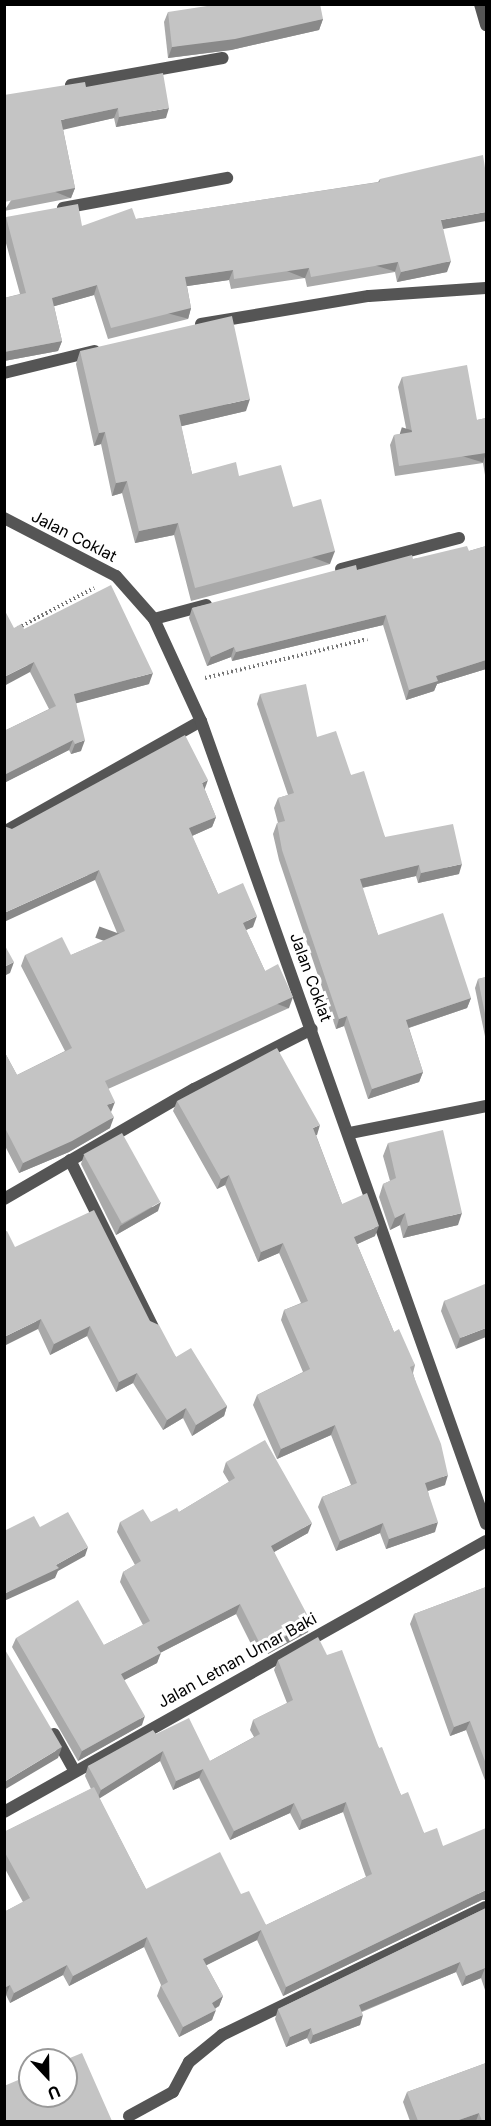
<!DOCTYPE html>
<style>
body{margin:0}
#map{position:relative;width:491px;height:2126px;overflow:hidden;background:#fff;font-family:Inter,sans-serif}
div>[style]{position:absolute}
.path>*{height:4px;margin-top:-2px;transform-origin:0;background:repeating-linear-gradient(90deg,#777 0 1.5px,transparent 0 4.5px)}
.minor>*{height:12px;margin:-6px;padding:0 6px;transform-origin:6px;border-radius:6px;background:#555}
.tertiary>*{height:12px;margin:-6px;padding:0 6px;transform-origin:6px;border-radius:6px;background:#555}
.wall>*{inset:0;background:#a9a9a9}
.shaded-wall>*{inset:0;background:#898989;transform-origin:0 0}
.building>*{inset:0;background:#c4c4c4;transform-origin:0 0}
span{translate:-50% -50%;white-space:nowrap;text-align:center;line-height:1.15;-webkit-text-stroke:6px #fff;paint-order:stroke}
.street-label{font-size:16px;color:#000}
.frame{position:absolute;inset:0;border:6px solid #000;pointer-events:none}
.north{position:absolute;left:18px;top:2048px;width:60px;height:60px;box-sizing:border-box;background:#fff;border:2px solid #999;border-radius:50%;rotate:158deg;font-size:16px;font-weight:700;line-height:24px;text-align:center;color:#000}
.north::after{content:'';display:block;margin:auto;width:21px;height:27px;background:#000;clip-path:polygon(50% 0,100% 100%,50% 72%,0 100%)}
</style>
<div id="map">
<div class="path">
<div style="left:18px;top:628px;width:86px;rotate:-27.8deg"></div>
<div style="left:205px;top:678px;width:167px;rotate:-13.5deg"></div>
</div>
<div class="minor">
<div style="left:480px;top:4px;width:22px;rotate:74deg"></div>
<div style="left:71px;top:85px;width:154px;rotate:-10.1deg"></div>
<div style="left:63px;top:208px;width:167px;rotate:-10.4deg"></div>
<div style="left:201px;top:324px;width:170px;rotate:-9.5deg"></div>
<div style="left:369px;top:296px;width:117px;rotate:-3.9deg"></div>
<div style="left:4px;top:373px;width:93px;rotate:-13.7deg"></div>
<div style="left:341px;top:569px;width:122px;rotate:-14.7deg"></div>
<div style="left:154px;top:619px;width:54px;rotate:-15.1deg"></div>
<div style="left:4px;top:832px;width:226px;rotate:-29.4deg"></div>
<div style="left:70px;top:1160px;width:186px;rotate:63.6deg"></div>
<div style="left:4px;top:1199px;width:220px;rotate:-30.1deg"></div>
<div style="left:194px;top:1089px;width:132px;rotate:-27deg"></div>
<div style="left:54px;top:1734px;width:41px;rotate:60.9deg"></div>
<div style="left:129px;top:2116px;width:50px;rotate:-28.6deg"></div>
<div style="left:173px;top:2092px;width:34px;rotate:-62deg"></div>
<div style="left:189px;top:2062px;width:43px;rotate:-39.3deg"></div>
<div style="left:222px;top:2035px;width:293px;rotate:-25.9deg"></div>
</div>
<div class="tertiary">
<div style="left:4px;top:518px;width:126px;rotate:27.4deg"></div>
<div style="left:116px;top:576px;width:57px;rotate:48.5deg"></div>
<div style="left:154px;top:619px;width:112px;rotate:65.3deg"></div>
<div style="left:201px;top:721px;width:852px;rotate:70.46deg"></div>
<div style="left:350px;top:1133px;width:139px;rotate:-11.2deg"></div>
<div style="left:4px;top:1812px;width:553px;rotate:-29.35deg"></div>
</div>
<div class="wall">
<div style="clip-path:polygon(168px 12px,323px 19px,319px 30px,231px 50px,168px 58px,164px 22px)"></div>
<div style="clip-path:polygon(86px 87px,166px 118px,116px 127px,114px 118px,63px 129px,75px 188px,71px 198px,4px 211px)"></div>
<div style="clip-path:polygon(380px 179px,443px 229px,447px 272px,397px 282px,395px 272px,307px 287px,305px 278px,231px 289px,229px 280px,187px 286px,191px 308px,188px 319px,108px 339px,94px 295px,54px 306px,62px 341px,58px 351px,4px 361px,4px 298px,20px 294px,4px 236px,4px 221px,6px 217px,82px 226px,136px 219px,378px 182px)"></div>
<div style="clip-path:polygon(80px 351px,246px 411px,181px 426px,192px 474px,239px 476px,293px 507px,330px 564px,191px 601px,174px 535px,135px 543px,122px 493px,112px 496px,101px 444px,94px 446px,76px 364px)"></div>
<div style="clip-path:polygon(402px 377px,477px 420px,486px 418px,486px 475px,485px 475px,483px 463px,395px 476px,390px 445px,394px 435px,407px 433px,398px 387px)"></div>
<div style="clip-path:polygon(486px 546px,486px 669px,437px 684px,434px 691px,406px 700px,383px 625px,232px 661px,231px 657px,207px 666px,189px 618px,192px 608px,357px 570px,413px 559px,469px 551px)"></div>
<div style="clip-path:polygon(14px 628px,24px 629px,149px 684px,76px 703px,81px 751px,71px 754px,69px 750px,4px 783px,4px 731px,49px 709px,30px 672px)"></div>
<div style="clip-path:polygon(260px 694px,317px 737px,351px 775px,385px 837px,459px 874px,418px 883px,416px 876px,362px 888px,378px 935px,471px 998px,467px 1008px,409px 1028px,423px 1072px,419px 1082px,368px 1099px,344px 1026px,336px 1029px,279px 860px,273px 834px,277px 823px,278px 823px,274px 808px,278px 798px,288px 795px,257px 704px)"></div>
<div style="clip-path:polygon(205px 790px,216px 817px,212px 827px,192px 836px,218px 894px,253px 927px,246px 930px,265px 971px,289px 1008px,108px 1089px,111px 1112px,110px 1128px,69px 1152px,19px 1173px,4px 1144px,4px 1051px,17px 1075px,65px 1051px,21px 966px,25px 955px,71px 955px,118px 935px,95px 880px,12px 829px)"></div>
<div style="clip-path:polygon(486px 977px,486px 1041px,475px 988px,478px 979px)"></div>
<div style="clip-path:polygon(177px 1101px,317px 1135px,316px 1135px,342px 1204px,375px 1236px,357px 1244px,394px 1332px,415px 1365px,413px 1373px,445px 1485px,428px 1491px,435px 1532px,386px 1549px,380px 1533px,336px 1551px,318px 1507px,322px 1497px,351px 1485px,331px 1435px,277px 1459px,253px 1405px,257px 1395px,303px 1372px,281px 1320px,284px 1310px,301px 1303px,279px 1253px,258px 1262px,225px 1185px,217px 1189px,173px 1111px)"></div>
<div style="clip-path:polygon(388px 1143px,458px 1225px,403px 1238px,400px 1225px,390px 1230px,379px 1197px,383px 1184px,390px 1181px,383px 1156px)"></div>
<div style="clip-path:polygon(84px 1155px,158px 1211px,116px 1235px,81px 1164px)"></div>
<div style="clip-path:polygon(15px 1247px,150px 1321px,176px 1357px,227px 1406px,224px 1416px,192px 1436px,183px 1418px,163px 1430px,133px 1383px,116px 1392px,87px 1336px,50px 1355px,38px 1329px)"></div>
<div style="clip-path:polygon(486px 1289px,456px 1349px,441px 1311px,444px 1301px)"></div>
<div style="clip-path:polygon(226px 1462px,308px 1533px,274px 1552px,308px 1632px,268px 1654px,265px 1647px,255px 1652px,236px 1614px,160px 1653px,157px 1663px,124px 1680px,142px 1725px,78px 1761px,12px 1647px,16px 1638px,104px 1645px,143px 1625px,120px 1582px,123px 1572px,135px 1565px,117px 1532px,120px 1522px,151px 1522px,179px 1512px,229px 1482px,223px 1472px)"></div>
<div style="clip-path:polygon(486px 1587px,486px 1783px,466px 1730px,450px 1736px,410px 1624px,414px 1614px)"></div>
<div style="clip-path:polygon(evenodd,327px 1655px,379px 1748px,401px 1795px,424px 1833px,443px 1846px,482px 1900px,283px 1996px,257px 1940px,206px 1965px,223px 1996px,219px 2006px,215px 2009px,212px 2020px,179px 2037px,157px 1996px,161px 1985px,144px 1947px,69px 1986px,63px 1975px,10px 2003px,6px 1995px,4px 1996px,4px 1912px,23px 1902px,4px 1867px,4px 1832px,91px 1789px,85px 1776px,88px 1766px,156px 1734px,210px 1761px,254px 1737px,250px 1730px,253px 1720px,287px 1703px,274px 1670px,278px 1660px,327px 1655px,160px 1761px,173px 1790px,199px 1778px,230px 1840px,290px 1813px,299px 1830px,343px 1812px,366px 1877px,266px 1925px,241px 1894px,146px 1889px,99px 1798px,160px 1761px)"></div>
<div style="clip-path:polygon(486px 1908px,486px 1993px,481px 1978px,462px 1986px,456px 1972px,362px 2012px,360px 2025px,310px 2044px,307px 2038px,286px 2047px,275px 2019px,278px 2009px)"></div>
<div style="clip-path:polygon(486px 2063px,486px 2121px,410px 2121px,403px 2102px,407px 2092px)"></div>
</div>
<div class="shaded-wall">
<div style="clip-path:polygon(323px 19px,319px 30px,231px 50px,168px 58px,172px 47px)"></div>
<div style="clip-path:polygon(118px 108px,114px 118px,58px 131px,61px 120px)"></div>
<div style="clip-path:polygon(169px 108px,166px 118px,116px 127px,119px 117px)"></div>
<div style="left:75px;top:188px;width:11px;height:72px;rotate:112deg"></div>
<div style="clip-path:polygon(486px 212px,486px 221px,438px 230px,441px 220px)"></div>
<div style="clip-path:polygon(451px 261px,447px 272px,397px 282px,401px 272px)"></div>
<div style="left:398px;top:262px;width:10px;height:88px;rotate:107deg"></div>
<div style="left:309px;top:268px;width:11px;height:76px;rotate:112deg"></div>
<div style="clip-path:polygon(233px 270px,229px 280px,181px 287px,185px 277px)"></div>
<div style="clip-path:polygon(97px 285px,94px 295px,48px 308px,52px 298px)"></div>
<div style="left:191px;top:308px;width:11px;height:82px;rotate:105deg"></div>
<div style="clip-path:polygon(62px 341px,58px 351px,4px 361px,4px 352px)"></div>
<div style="clip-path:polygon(250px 399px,246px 411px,174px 428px,179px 415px)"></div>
<div style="clip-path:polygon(105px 432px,101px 444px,94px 446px,99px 433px)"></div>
<div style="left:486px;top:453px;width:10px;height:88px;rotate:107deg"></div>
<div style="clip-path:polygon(127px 481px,122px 493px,112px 496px,116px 483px)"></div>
<div style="clip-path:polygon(178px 523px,174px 535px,135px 543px,139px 531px)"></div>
<div style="left:335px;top:551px;width:14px;height:145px;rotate:111deg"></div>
<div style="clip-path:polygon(386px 615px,383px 625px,232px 661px,236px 652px)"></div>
<div style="clip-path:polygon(234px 647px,231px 657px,207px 666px,211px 657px)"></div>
<div style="clip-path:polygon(486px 660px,486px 669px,437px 684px,434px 691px,406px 700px,409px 690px,436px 676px)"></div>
<div style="clip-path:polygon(34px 662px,30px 672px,4px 686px,4px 677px)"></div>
<div style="clip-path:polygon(153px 673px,149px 684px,70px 705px,74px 694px)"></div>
<div style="clip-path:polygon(73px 740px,69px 750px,4px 783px,4px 775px)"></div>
<div style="clip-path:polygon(85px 740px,81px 751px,71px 754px,75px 744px)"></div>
<div style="clip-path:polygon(208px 780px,204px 791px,202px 783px)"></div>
<div style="clip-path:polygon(216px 817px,212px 827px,185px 839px,189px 828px)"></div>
<div style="clip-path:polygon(462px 864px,459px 874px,418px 883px,421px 873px)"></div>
<div style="clip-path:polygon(419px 865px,416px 876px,356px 889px,360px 879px)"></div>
<div style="clip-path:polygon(99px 870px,95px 880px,4px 922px,4px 913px)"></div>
<div style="clip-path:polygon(257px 916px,253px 927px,239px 933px,243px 923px)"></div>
<div style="clip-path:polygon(14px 962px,10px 973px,4px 976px,4px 967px)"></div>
<div style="left:293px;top:997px;width:12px;height:206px;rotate:110deg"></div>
<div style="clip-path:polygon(471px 998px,467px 1008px,402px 1030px,406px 1020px)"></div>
<div style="clip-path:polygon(347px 1016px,344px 1026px,336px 1029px,339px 1019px)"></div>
<div style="clip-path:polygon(423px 1072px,419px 1082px,368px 1099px,372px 1089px)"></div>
<div style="clip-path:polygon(115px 1102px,111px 1112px,107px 1105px)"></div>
<div style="clip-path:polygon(114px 1117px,110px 1128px,69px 1152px,19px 1173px,23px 1163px)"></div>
<div style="clip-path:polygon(320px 1125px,317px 1135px,310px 1138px,313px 1128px)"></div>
<div style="clip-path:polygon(229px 1175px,225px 1185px,217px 1189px,221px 1179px)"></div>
<div style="clip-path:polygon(161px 1202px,158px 1211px,116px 1235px,120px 1226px)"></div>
<div style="clip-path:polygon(405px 1213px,400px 1225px,390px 1230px,395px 1218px)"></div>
<div style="clip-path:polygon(462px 1213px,458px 1225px,403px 1238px,408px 1226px)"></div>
<div style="clip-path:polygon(379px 1226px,375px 1236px,351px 1247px,354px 1237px)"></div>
<div style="clip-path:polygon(283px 1243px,279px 1253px,258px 1262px,261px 1252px)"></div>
<div style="clip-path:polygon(41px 1319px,38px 1329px,4px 1346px,4px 1337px)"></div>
<div style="clip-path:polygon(90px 1326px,87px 1336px,50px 1355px,54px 1344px)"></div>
<div style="clip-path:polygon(486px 1328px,486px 1337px,456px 1349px,460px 1338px)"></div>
<div style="clip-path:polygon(137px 1373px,133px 1383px,116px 1392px,119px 1382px)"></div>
<div style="clip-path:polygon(227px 1406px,224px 1416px,192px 1436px,196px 1425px)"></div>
<div style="clip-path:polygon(186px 1408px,183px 1418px,163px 1430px,167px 1420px)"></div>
<div style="clip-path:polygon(335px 1425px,331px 1435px,277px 1459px,281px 1449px)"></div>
<div style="clip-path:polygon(448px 1475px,445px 1485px,421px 1493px,425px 1483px)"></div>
<div style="clip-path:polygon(438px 1522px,435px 1532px,386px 1549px,389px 1539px)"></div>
<div style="clip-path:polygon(312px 1523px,308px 1533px,267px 1556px,271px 1546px)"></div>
<div style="clip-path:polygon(383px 1523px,380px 1533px,336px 1551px,340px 1541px)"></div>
<div style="clip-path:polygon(88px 1547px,85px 1556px,58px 1571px,55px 1578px,4px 1601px,4px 1594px)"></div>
<div style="clip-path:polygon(240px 1604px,236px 1614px,154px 1656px,157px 1647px)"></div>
<div style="clip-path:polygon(311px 1622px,308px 1632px,268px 1654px,272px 1644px)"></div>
<div style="clip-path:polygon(269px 1637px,265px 1647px,255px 1652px,259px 1642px)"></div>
<div style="clip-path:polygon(161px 1653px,157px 1663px,117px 1684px,121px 1674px)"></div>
<div style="clip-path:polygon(145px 1716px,142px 1725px,78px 1761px,82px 1751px)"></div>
<div style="clip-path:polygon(470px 1721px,466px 1730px,450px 1736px,454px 1727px)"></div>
<div style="clip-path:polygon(62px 1747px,58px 1758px,4px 1790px,4px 1782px)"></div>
<div style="clip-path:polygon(163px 1751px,160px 1761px,97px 1800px,101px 1790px)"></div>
<div style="clip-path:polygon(203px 1769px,199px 1778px,173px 1790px,176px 1781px)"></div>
<div style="clip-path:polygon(346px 1802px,343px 1812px,299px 1830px,302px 1820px)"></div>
<div style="clip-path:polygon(294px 1803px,290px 1813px,230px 1840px,234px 1831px)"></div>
<div style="clip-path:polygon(486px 1890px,486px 1900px,482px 1900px,283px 1996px,286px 1987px)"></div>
<div style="clip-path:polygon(261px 1930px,257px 1940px,199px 1969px,203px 1959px)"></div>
<div style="clip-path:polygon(147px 1937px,144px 1947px,69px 1986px,73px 1976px)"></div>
<div style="clip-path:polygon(460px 1962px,456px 1972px,355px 2014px,359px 2005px)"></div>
<div style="clip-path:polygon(67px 1965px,63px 1975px,10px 2003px,14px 1993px)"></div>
<div style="clip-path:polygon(485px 1968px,481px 1978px,462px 1986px,466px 1976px)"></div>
<div style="clip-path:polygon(10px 1985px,6px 1995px,4px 1996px,4px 1988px)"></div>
<div style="clip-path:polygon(223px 1996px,219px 2006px,208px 2012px,212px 2003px)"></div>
<div style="clip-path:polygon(216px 2010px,212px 2020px,179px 2037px,183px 2027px)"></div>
<div style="clip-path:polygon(363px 2015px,360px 2025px,310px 2044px,313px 2035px)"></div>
<div style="clip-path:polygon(311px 2028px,307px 2038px,286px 2047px,290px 2037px)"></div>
<div style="clip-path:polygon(479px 2113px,476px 2121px,456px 2121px)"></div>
</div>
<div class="building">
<div style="clip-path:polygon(220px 4px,320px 4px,323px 19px,235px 39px,172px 47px,168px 12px)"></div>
<div style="clip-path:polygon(163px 73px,169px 108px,119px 117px,118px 108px,61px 120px,75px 188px,4px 202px,4px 95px,85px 82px,86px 87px)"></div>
<div style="clip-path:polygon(483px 155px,485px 168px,486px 168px,486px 212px,441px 220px,451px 261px,401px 272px,398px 262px,311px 277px,309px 268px,234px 279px,233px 270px,185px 277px,191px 308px,111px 328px,97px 285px,52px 298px,62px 341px,4px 352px,4px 298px,26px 293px,6px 217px,78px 204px,82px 226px,132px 208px,136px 219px,380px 182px,380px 179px)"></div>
<div style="clip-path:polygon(232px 316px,250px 399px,179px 415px,192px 474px,236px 462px,239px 476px,281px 465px,293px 507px,321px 499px,335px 551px,195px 588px,178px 523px,139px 531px,127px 481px,116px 483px,105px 432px,99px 433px,80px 351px)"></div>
<div style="clip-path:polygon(467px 365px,477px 420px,486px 418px,486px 454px,486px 453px,399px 466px,394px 435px,412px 432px,402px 377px)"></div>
<div style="clip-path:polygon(467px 546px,469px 551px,486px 546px,486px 660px,436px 676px,438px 681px,409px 690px,386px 615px,236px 652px,234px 647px,211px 657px,192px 608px,356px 565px,357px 570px,412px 555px,413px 559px)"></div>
<div style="clip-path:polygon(111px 585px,153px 673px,74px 694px,85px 740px,75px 744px,73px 740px,4px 775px,4px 731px,56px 706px,34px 662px,4px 677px,4px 609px,14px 628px,21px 624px,24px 629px)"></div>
<div style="clip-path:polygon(306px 684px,317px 737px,336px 731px,351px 775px,364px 771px,385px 837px,453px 824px,462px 864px,421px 873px,419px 865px,360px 879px,378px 935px,443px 913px,471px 998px,406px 1020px,423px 1072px,372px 1089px,347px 1016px,339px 1019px,282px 850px,277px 823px,285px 821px,278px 798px,294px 793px,260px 694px)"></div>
<div style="clip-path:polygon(185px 735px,208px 780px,202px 783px,216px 817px,189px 828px,218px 894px,243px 883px,257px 916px,243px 923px,265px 971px,278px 964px,293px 997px,105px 1081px,115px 1102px,107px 1105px,114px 1117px,72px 1141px,23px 1163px,4px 1126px,4px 1051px,17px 1075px,72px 1048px,25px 955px,62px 937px,71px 955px,125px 931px,99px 870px,4px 913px,4px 826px,12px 829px)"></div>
<div style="clip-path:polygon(4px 944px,14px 962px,4px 967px)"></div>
<div style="clip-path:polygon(486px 977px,486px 1019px,478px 979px)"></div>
<div style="clip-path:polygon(277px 1048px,320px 1125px,313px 1128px,342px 1204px,367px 1193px,379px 1226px,354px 1237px,394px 1332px,399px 1329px,415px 1365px,410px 1367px,441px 1444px,448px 1475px,425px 1483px,438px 1522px,389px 1539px,383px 1523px,340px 1541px,322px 1497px,357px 1483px,335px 1425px,281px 1449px,257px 1395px,310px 1369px,284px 1310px,308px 1301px,283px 1243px,261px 1252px,229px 1175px,221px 1179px,177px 1101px)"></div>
<div style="clip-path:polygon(443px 1130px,462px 1213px,408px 1226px,405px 1213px,395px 1218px,383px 1184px,396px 1178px,388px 1143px)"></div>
<div style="left:122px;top:1133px;width:79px;height:44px;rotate:61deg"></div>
<div style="clip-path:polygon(94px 1210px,150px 1321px,159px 1325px,176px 1357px,191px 1348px,227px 1406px,196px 1425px,186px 1408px,167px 1420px,137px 1373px,119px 1382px,90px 1326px,54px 1344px,41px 1319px,4px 1337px,4px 1232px,7px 1231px,15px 1247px)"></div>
<div style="clip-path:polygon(485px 1284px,486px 1289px,486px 1328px,460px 1338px,444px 1301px)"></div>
<div style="clip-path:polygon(265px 1440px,312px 1523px,271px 1546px,311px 1622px,272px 1644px,269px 1637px,259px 1642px,240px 1604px,157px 1647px,161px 1653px,121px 1674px,145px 1716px,82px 1751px,16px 1638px,78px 1600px,104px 1645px,150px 1621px,123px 1572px,141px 1561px,120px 1522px,143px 1509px,151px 1522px,177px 1508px,179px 1512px,235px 1478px,226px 1462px)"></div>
<div style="clip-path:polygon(68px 1512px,88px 1547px,56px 1565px,59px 1568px,4px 1594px,4px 1531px,34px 1516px,40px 1527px)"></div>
<div style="clip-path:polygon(486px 1587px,486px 1764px,470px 1721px,454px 1727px,414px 1614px)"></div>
<div style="clip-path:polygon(318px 1637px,327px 1655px,342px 1650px,379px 1748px,382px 1747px,401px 1795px,408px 1792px,424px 1833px,437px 1828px,443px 1846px,486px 1828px,486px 1890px,286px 1987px,261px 1930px,203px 1959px,223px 1996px,212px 2003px,216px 2010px,183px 2027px,161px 1986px,168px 1982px,147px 1937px,73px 1976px,67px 1965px,14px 1993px,10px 1985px,4px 1988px,4px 1912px,30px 1898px,4px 1851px,4px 1832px,94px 1787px,146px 1889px,220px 1852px,241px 1894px,249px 1891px,266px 1925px,372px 1874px,346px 1802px,302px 1820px,294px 1803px,234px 1831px,203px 1769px,176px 1781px,163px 1751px,101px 1790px,88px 1766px,153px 1730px,156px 1734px,189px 1718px,210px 1761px,260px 1734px,253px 1720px,293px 1700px,278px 1660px)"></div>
<div style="clip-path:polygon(4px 1648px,62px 1747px,4px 1782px)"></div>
<div style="clip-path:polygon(486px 1908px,486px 1973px,485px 1968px,466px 1976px,460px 1962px,359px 2005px,363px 2015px,313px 2035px,311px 2028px,290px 2037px,278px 2009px)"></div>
<div style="clip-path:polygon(82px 2053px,112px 2121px,4px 2121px,4px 2086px,30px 2075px,30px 2096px,66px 2096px,65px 2060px)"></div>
<div style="clip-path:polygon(486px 2063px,486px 2121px,482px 2121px,479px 2113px,456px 2121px,418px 2121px,407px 2092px)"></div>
</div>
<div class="street-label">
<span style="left:74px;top:536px;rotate:27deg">Jalan Coklat</span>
<span style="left:311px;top:977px;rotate:70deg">Jalan Coklat</span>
<span style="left:237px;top:1660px;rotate:-29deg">Jalan Letnan Umar Baki</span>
</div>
<div class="frame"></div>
<div class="north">U</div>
</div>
